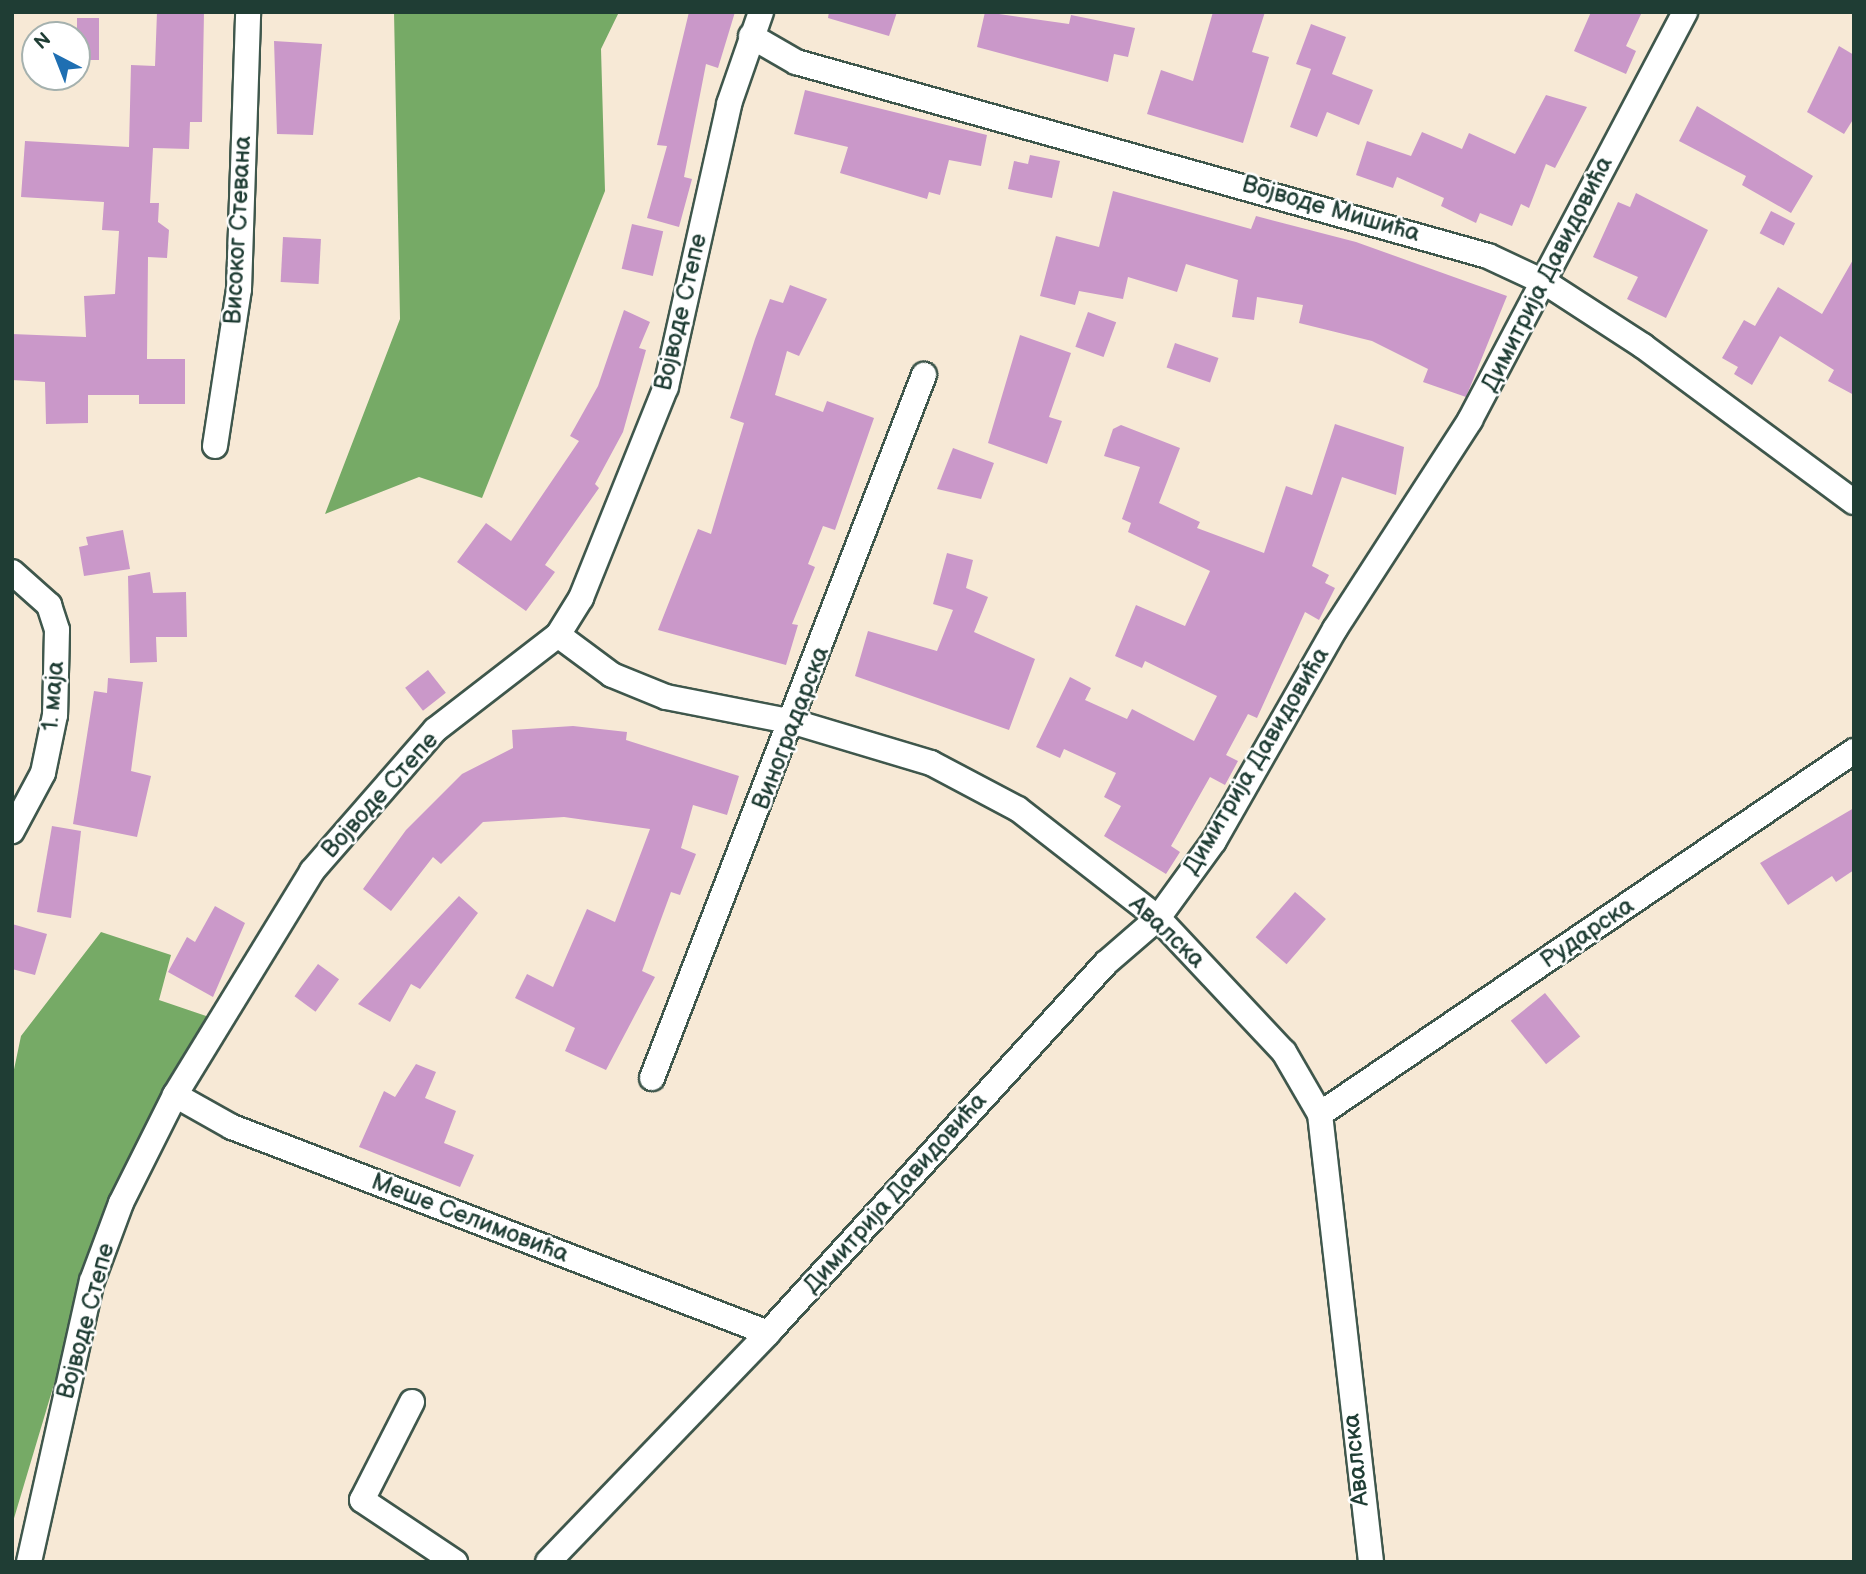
<!DOCTYPE html>
<meta charset="utf-8">
<style>
body{margin:0}
#map{position:relative;width:1866px;height:1574px;overflow:hidden;background:#f7e9d6;font-family:"Balsamiq Sans",sans-serif}
div>[style]{position:absolute}
.forest>*{inset:0;background:#76aa66}
.building>*{inset:0;background:#ca98c9;transform-origin:0 0}
.roads{filter:drop-shadow(2px 0 #3f574c) drop-shadow(-2px 0 #3f574c) drop-shadow(0 2px #3f574c) drop-shadow(0 -2px #3f574c)}
.street>*{height:24px;margin:-12px;padding:0 12px;transform-origin:12px;border-radius:12px;background:#fff}
span{translate:-50% -50%;white-space:nowrap;text-align:center;line-height:1.15;-webkit-text-stroke:5px #fff;paint-order:stroke}
.street-label{font-size:24px;color:#1f3d34}
.frame{position:absolute;inset:0;border:14px solid #1f3d34;pointer-events:none}
.north{position:absolute;left:21px;top:21px;width:70px;height:70px;box-sizing:border-box;background:#fff;border:2px solid #a5b1ae;border-radius:50%;rotate:318deg;font-size:19px;font-weight:700;line-height:28px;text-align:center;color:#1f3d34}
.north::after{content:'';display:block;margin:auto;width:24px;height:32px;background:#1f6fb2;clip-path:polygon(50% 0,100% 100%,50% 72%,0 100%)}
</style>
<div id="map">
<div class="forest">
<div style="clip-path:polygon(394px 12px,619px 12px,601px 49px,605px 191px,482px 498px,419px 477px,325px 514px,400px 319px)"></div>
<div style="clip-path:polygon(101px 932px,171px 955px,159px 1000px,212px 1018px,155px 1106px,106px 1210px,12px 1525px,12px 1079px,21px 1036px)"></div>
</div>
<div class="building">
<div style="clip-path:polygon(157px 12px,204px 12px,202px 122px,190px 122px,189px 149px,153px 148px,150px 203px,159px 203px,158px 222px,169px 230px,167px 258px,148px 257px,147px 359px,185px 359px,185px 404px,139px 404px,139px 395px,88px 395px,88px 423px,46px 424px,45px 382px,12px 380px,12px 334px,86px 337px,84px 296px,115px 294px,119px 231px,102px 230px,104px 202px,21px 197px,25px 141px,129px 147px,131px 65px,155px 66px)"></div>
<div style="clip-path:polygon(689px 12px,735px 12px,718px 68px,706px 64px,684px 177px,692px 179px,679px 227px,647px 218px,667px 146px,657px 145px)"></div>
<div style="clip-path:polygon(829px 12px,897px 12px,889px 36px,828px 18px)"></div>
<div style="clip-path:polygon(985px 12px,1069px 24px,1071px 15px,1135px 28px,1128px 57px,1114px 54px,1108px 82px,977px 47px)"></div>
<div style="clip-path:polygon(1213px 12px,1265px 12px,1252px 52px,1269px 57px,1243px 143px,1147px 114px,1161px 70px,1193px 81px)"></div>
<div style="clip-path:polygon(1591px 12px,1642px 12px,1626px 46px,1636px 51px,1626px 74px,1574px 51px)"></div>
<div style="left:77px;top:18px;width:22px;height:42px"></div>
<div style="clip-path:polygon(1311px 24px,1346px 37px,1332px 74px,1373px 90px,1359px 125px,1327px 112px,1317px 137px,1290px 127px,1311px 69px,1296px 64px)"></div>
<div style="clip-path:polygon(274px 41px,322px 44px,313px 135px,277px 134px)"></div>
<div style="clip-path:polygon(1839px 46px,1854px 55px,1854px 118px,1844px 134px,1807px 112px)"></div>
<div style="clip-path:polygon(805px 90px,987px 135px,981px 166px,949px 160px,940px 195px,929px 192px,927px 199px,840px 173px,848px 147px,794px 134px)"></div>
<div style="clip-path:polygon(1546px 95px,1587px 107px,1555px 168px,1546px 164px,1529px 208px,1521px 204px,1512px 226px,1480px 213px,1476px 223px,1441px 206px,1444px 198px,1397px 177px,1393px 188px,1356px 175px,1367px 141px,1411px 156px,1422px 132px,1462px 149px,1469px 133px,1515px 154px)"></div>
<div style="clip-path:polygon(1697px 106px,1813px 176px,1791px 213px,1742px 185px,1746px 176px,1679px 141px)"></div>
<div style="clip-path:polygon(1030px 155px,1060px 161px,1052px 198px,1008px 189px,1014px 161px,1028px 164px)"></div>
<div style="clip-path:polygon(1113px 191px,1251px 229px,1256px 216px,1356px 242px,1507px 296px,1466px 397px,1423px 382px,1428px 369px,1372px 341px,1299px 323px,1303px 305px,1257px 297px,1254px 320px,1232px 317px,1238px 280px,1186px 264px,1177px 292px,1128px 277px,1123px 299px,1079px 291px,1075px 305px,1040px 296px,1056px 236px,1099px 247px)"></div>
<div style="clip-path:polygon(1636px 193px,1708px 230px,1666px 318px,1627px 299px,1638px 277px,1593px 257px,1618px 202px,1630px 207px)"></div>
<div style="left:1771px;top:211px;width:27px;height:25px;rotate:27deg"></div>
<div style="left:632px;top:224px;width:32px;height:46px;rotate:13deg"></div>
<div style="left:283px;top:237px;width:38px;height:45px;rotate:3deg"></div>
<div style="clip-path:polygon(1854px 258px,1854px 395px,1828px 381px,1834px 370px,1780px 336px,1752px 385px,1734px 374px,1738px 367px,1722px 358px,1744px 320px,1755px 326px,1778px 287px,1822px 314px)"></div>
<div style="clip-path:polygon(790px 285px,827px 299px,799px 356px,787px 351px,775px 395px,823px 412px,827px 401px,874px 418px,835px 530px,823px 526px,808px 564px,815px 567px,792px 624px,798px 625px,786px 665px,658px 630px,698px 529px,711px 534px,744px 423px,730px 418px,755px 339px,770px 299px,783px 303px)"></div>
<div style="clip-path:polygon(624px 310px,650px 322px,639px 348px,646px 350px,623px 432px,595px 484px,599px 488px,545px 565px,555px 572px,526px 611px,457px 562px,486px 523px,511px 541px,579px 441px,570px 436px,598px 386px)"></div>
<div style="left:1088px;top:312px;width:30px;height:37px;rotate:20deg"></div>
<div style="clip-path:polygon(1020px 335px,1071px 353px,1049px 417px,1062px 421px,1047px 464px,988px 443px)"></div>
<div style="left:1175px;top:343px;width:46px;height:26px;rotate:19deg"></div>
<div style="clip-path:polygon(1335px 424px,1404px 447px,1396px 495px,1342px 477px,1312px 566px,1329px 575px,1325px 583px,1335px 588px,1319px 620px,1305px 612px,1257px 718px,1248px 714px,1226px 755px,1238px 761px,1225px 785px,1210px 777px,1171px 846px,1180px 852px,1166px 874px,1104px 836px,1121px 806px,1104px 797px,1116px 773px,1064px 749px,1060px 758px,1036px 747px,1070px 677px,1091px 688px,1085px 700px,1127px 719px,1132px 709px,1194px 741px,1217px 696px,1145px 661px,1142px 668px,1115px 656px,1136px 605px,1185px 626px,1210px 571px,1128px 532px,1131px 523px,1122px 519px,1140px 467px,1104px 456px,1113px 429px,1121px 425px,1180px 448px,1159px 503px,1200px 522px,1197px 528px,1264px 553px,1286px 486px,1312px 495px)"></div>
<div style="clip-path:polygon(953px 448px,994px 463px,981px 499px,937px 489px)"></div>
<div style="clip-path:polygon(123px 530px,130px 569px,84px 576px,79px 547px,88px 545px,86px 537px)"></div>
<div style="clip-path:polygon(947px 553px,973px 560px,966px 588px,988px 597px,974px 632px,1035px 659px,1009px 730px,855px 676px,868px 631px,937px 651px,953px 610px,933px 604px)"></div>
<div style="clip-path:polygon(150px 572px,153px 593px,186px 592px,187px 637px,156px 637px,157px 662px,130px 663px,128px 576px)"></div>
<div style="left:428px;top:670px;width:29px;height:29px;rotate:52deg"></div>
<div style="clip-path:polygon(108px 678px,143px 682px,131px 771px,151px 776px,137px 837px,73px 824px,94px 691px,107px 693px)"></div>
<div style="clip-path:polygon(573px 726px,627px 732px,626px 740px,739px 776px,727px 815px,693px 805px,681px 848px,696px 854px,680px 895px,671px 892px,642px 971px,655px 977px,606px 1070px,565px 1051px,575px 1028px,515px 998px,527px 974px,553px 987px,587px 909px,615px 922px,650px 829px,564px 817px,483px 822px,441px 864px,433px 857px,391px 911px,363px 889px,406px 830px,462px 774px,513px 748px,512px 730px)"></div>
<div style="clip-path:polygon(1854px 808px,1854px 870px,1836px 882px,1832px 876px,1788px 905px,1760px 863px)"></div>
<div style="clip-path:polygon(52px 826px,81px 831px,71px 918px,37px 912px)"></div>
<div style="left:1295px;top:892px;width:41px;height:60px;rotate:41deg"></div>
<div style="clip-path:polygon(459px 896px,478px 913px,420px 989px,411px 984px,390px 1022px,358px 1004px)"></div>
<div style="clip-path:polygon(215px 906px,245px 923px,213px 997px,168px 972px,187px 937px,195px 942px)"></div>
<div style="clip-path:polygon(12px 924px,47px 934px,35px 975px,12px 969px)"></div>
<div style="left:318px;top:964px;width:26px;height:40px;rotate:36deg"></div>
<div style="left:1545px;top:993px;width:56px;height:44px;rotate:51deg"></div>
<div style="clip-path:polygon(416px 1064px,436px 1072px,425px 1098px,456px 1111px,444px 1143px,474px 1155px,460px 1187px,359px 1147px,384px 1091px,395px 1097px)"></div>
</div>
<div class="roads">
<div class="street">
<div style="left:751px;top:36px;width:52px;rotate:30deg"></div>
<div style="left:796px;top:62px;width:719px;rotate:15.66deg"></div>
<div style="left:1488px;top:256px;width:64px;rotate:25deg"></div>
<div style="left:1546px;top:283px;width:116px;rotate:33deg"></div>
<div style="left:1643px;top:346px;width:262px;rotate:36.5deg"></div>
<div style="left:215px;top:446px;width:159px;rotate:-81.3deg"></div>
<div style="left:239px;top:289px;width:277px;rotate:-88.1deg"></div>
<div style="left:12px;top:572px;width:50px;rotate:41.7deg"></div>
<div style="left:49px;top:605px;width:26px;rotate:72deg"></div>
<div style="left:57px;top:630px;width:85px;rotate:91.3deg"></div>
<div style="left:55px;top:715px;width:59px;rotate:101.7deg"></div>
<div style="left:43px;top:773px;width:66px;rotate:118.1deg"></div>
<div style="left:558px;top:635px;width:67px;rotate:36.5deg"></div>
<div style="left:612px;top:675px;width:58px;rotate:22.2deg"></div>
<div style="left:666px;top:697px;width:130px;rotate:11.1deg"></div>
<div style="left:794px;top:722px;width:143px;rotate:16.7deg"></div>
<div style="left:931px;top:763px;width:98px;rotate:27.9deg"></div>
<div style="left:1018px;top:809px;width:177px;rotate:37.9deg"></div>
<div style="left:1158px;top:918px;width:184px;rotate:46.8deg"></div>
<div style="left:1284px;top:1052px;width:72px;rotate:59.9deg"></div>
<div style="left:1320px;top:1114px;width:451px;rotate:83.5deg"></div>
<div style="left:652px;top:1078px;width:754px;rotate:-68.85deg"></div>
<div style="left:175px;top:1095px;width:65px;rotate:29.3deg"></div>
<div style="left:232px;top:1127px;width:574px;rotate:21.02deg"></div>
<div style="left:1320px;top:1114px;width:646px;rotate:-34.21deg"></div>
<div style="left:412px;top:1402px;width:110px;rotate:117deg"></div>
<div style="left:362px;top:1500px;width:112px;rotate:33.7deg"></div>
<div style="left:29px;top:1562px;width:288px;rotate:-77.4deg"></div>
<div style="left:92px;top:1281px;width:83px;rotate:-69.6deg"></div>
<div style="left:121px;top:1203px;width:121px;rotate:-63.4deg"></div>
<div style="left:175px;top:1095px;width:263px;rotate:-58.5deg"></div>
<div style="left:312px;top:871px;width:187px;rotate:-48.9deg"></div>
<div style="left:435px;top:730px;width:155px;rotate:-37.7deg"></div>
<div style="left:558px;top:635px;width:44px;rotate:-58.1deg"></div>
<div style="left:581px;top:598px;width:227px;rotate:-68.1deg"></div>
<div style="left:666px;top:387px;width:290px;rotate:-77.4deg"></div>
<div style="left:729px;top:104px;width:97px;rotate:-70.8deg"></div>
<div style="left:548px;top:1562px;width:318px;rotate:-46.1deg"></div>
<div style="left:768px;top:1333px;width:501px;rotate:-47.59deg"></div>
<div style="left:1106px;top:963px;width:69px;rotate:-40.9deg"></div>
<div style="left:1158px;top:918px;width:95px;rotate:-54deg"></div>
<div style="left:1214px;top:841px;width:244px;rotate:-60.3deg"></div>
<div style="left:1335px;top:629px;width:249px;rotate:-57.1deg"></div>
<div style="left:1470px;top:420px;width:461px;rotate:-62.2deg"></div>
</div>
</div>
<div class="street-label">
<span style="left:1331px;top:209px;rotate:16deg">Војводе Мишића</span>
<span style="left:238px;top:230px;rotate:-87deg">Високог Стевана</span>
<span style="left:1547px;top:274px;rotate:-63deg">Димитрија Давидовића</span>
<span style="left:681px;top:312px;rotate:-77deg">Војводе Степе</span>
<span style="left:53px;top:696px;rotate:-85deg">1. маја</span>
<span style="left:791px;top:728px;rotate:-69deg">Виноградарска</span>
<span style="left:1256px;top:761px;rotate:-59deg">Димитрија Давидовића</span>
<span style="left:380px;top:795px;rotate:-48deg">Војводе Степе</span>
<span style="left:1167px;top:932px;rotate:43deg">Авалска</span>
<span style="left:1587px;top:933px;rotate:-34deg">Рударска</span>
<span style="left:895px;top:1193px;rotate:-48deg">Димитрија Давидовића</span>
<span style="left:470px;top:1218px;rotate:21deg">Меше Селимовића</span>
<span style="left:86px;top:1321px;rotate:-75deg">Војводе Степе</span>
<span style="left:1356px;top:1460px;rotate:-96deg">Авалска</span>
</div>
<div class="frame"></div>
<div class="north">N</div>
</div>
